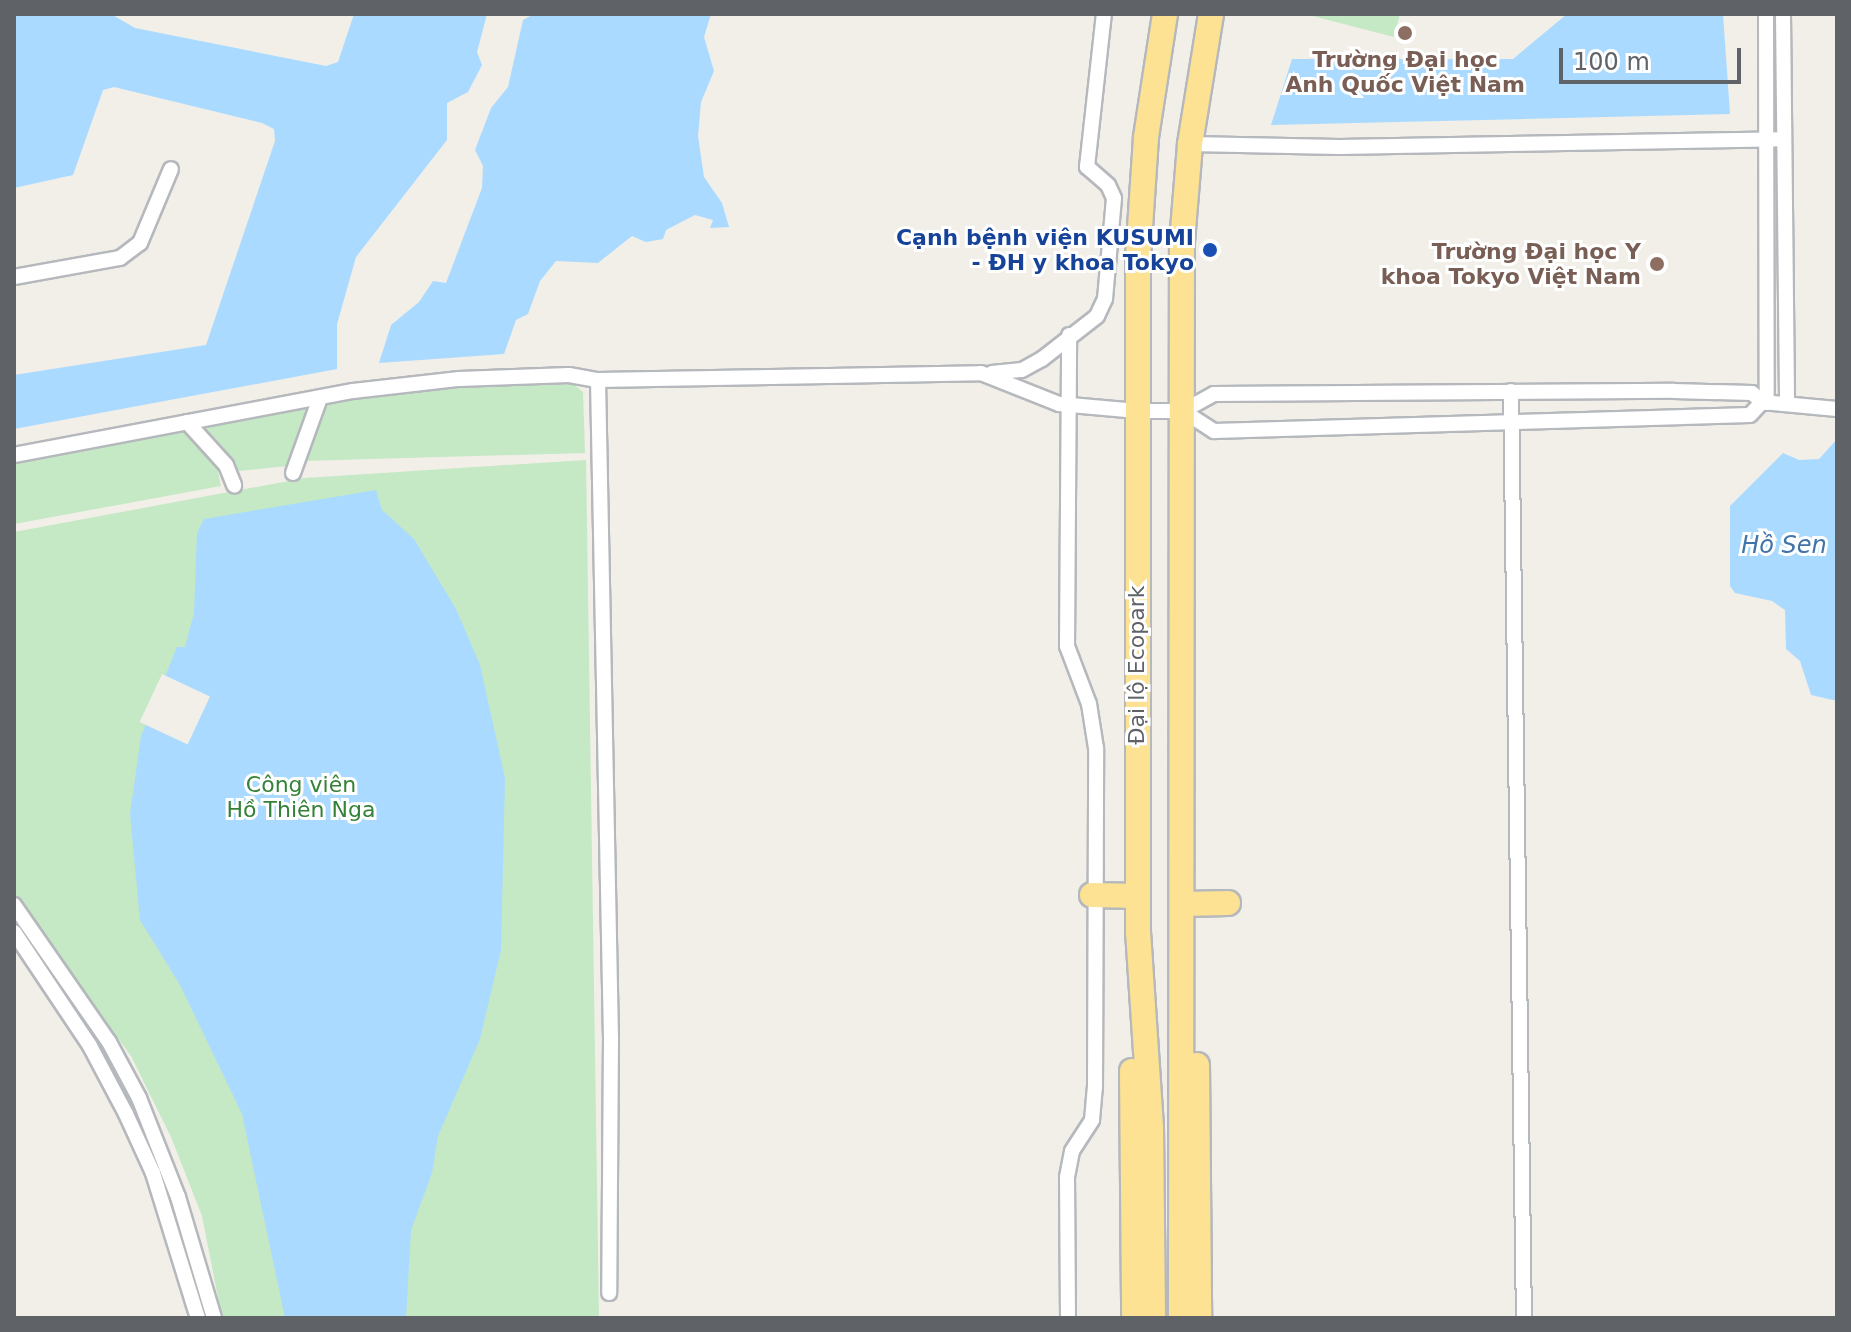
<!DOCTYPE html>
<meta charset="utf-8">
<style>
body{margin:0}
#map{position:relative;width:1851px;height:1332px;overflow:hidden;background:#f1efe8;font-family:"DejaVu Sans",sans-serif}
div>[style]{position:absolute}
.green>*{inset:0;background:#c5e8c5}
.water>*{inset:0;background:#aadaff}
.pier>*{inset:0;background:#f1efe8;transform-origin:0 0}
.roads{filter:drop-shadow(2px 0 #b5b8bc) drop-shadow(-2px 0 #b5b8bc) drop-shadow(0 2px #b5b8bc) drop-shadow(0 -2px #b5b8bc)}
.street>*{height:14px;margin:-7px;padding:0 7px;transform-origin:7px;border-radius:7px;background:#fff}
.highway>*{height:24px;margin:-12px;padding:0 12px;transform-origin:12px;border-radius:12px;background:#fde293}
.dots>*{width:22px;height:22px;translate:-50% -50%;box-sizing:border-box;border:4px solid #fff;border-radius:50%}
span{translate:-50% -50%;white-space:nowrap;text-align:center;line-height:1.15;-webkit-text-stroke:6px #fff;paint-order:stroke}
.education-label{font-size:22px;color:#785e54;font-weight:700}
.right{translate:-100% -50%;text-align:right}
.transit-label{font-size:22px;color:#164399;font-weight:700}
.street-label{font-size:22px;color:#5f6368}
.park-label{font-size:22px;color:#348238}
.water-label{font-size:24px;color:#4174aa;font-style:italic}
.frame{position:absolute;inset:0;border:16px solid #5f6368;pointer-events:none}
.scale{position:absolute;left:1559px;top:48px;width:182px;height:36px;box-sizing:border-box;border:4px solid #5f6368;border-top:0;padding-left:10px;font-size:24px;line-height:28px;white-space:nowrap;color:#5f6368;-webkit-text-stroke:6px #fff;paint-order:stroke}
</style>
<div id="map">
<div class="green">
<div style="clip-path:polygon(1305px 14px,1400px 14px,1394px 37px)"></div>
<div style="clip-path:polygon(573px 384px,583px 392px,585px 453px,301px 461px,326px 402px,442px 387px)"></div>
<div style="clip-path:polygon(309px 406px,287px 466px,239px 471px,201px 425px)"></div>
<div style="clip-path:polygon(179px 428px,217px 467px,221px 486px,14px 524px,14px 462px)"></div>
<div style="clip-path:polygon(586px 460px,599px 1318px,222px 1318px,202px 1216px,171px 1137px,131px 1056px,14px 896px,14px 532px,305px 478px)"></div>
</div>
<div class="water">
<div style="clip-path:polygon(14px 14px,111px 14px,135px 28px,326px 66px,338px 62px,354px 14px,487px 14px,477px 52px,482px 65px,468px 92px,447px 103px,447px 140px,356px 257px,337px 324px,337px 369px,14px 429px,14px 375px,206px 345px,275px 141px,274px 129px,262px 123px,114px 87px,103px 90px,73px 175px,14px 188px)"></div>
<div style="clip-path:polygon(534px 14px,711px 14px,704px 37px,714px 71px,701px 102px,698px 136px,704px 177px,722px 203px,729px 227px,710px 228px,713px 220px,695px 215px,666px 230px,663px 239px,646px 242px,632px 236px,598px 263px,556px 261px,540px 281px,528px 314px,516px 320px,504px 354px,379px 363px,391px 325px,419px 302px,433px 281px,446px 283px,482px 188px,483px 166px,475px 150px,491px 108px,508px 87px,523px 20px)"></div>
<div style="clip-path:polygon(1567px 14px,1723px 14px,1730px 114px,1271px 125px,1292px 59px,1513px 59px)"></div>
<div style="clip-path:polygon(1837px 439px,1837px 701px,1811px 695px,1800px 661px,1786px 649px,1785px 610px,1772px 601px,1735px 593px,1730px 586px,1730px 506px,1783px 453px,1799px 460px,1819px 459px)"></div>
<div style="clip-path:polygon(376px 490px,382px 510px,414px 539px,456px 609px,480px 665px,505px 778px,501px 950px,480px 1039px,438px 1136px,432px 1173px,411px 1230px,406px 1318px,285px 1318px,242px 1114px,180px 985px,140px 920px,130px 814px,141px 736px,177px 647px,185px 647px,194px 613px,197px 533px,204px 519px)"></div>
</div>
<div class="pier">
<div style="left:162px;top:674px;width:53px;height:53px;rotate:25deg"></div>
</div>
<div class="roads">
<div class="street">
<div style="left:1766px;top:14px;width:389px;rotate:89.9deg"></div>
<div style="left:1783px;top:14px;width:390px;rotate:89.4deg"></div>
<div style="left:1190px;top:144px;width:149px;rotate:1.2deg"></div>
<div style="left:1339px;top:147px;width:445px;rotate:-1deg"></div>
<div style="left:14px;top:277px;width:108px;rotate:-10.2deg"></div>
<div style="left:120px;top:258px;width:25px;rotate:-37deg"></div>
<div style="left:140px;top:243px;width:80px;rotate:-67.3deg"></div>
<div style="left:992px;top:373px;width:30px;rotate:-6deg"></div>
<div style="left:1022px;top:370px;width:23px;rotate:-29deg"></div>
<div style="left:1042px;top:359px;width:70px;rotate:-38deg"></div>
<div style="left:1097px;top:316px;width:19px;rotate:-65deg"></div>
<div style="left:1105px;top:299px;width:101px;rotate:-84.9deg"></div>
<div style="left:1114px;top:198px;width:14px;rotate:-115deg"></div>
<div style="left:1108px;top:185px;width:28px;rotate:-139deg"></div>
<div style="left:1087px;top:167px;width:154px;rotate:-83.7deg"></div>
<div style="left:598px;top:380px;width:658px;rotate:88.87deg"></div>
<div style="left:611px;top:1038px;width:255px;rotate:90.4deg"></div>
<div style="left:1511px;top:391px;width:927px;rotate:89.2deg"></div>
<div style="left:1183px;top:411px;width:37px;rotate:33deg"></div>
<div style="left:1214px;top:431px;width:536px;rotate:-1.71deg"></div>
<div style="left:1750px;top:415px;width:18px;rotate:-47deg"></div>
<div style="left:187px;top:422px;width:58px;rotate:47.8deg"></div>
<div style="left:226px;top:465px;width:22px;rotate:68deg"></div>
<div style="left:14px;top:455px;width:345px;rotate:-10.7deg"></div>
<div style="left:353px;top:391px;width:107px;rotate:-6.5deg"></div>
<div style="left:459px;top:379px;width:110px;rotate:-2.1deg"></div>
<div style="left:569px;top:375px;width:29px;rotate:10deg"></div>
<div style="left:598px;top:380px;width:383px;rotate:-1deg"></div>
<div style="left:981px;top:373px;width:84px;rotate:21.7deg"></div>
<div style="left:1059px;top:404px;width:79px;rotate:5.1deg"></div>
<div style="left:1138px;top:411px;width:45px"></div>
<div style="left:1183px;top:411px;width:35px;rotate:-29deg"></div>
<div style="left:1214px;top:394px;width:460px;rotate:-0.4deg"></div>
<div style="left:1674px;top:391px;width:78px;rotate:1.5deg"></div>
<div style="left:1752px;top:393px;width:13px;rotate:42deg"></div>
<div style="left:1762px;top:402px;width:75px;rotate:5.3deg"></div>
<div style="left:293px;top:473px;width:80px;rotate:-70.2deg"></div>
<div style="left:14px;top:905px;width:167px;rotate:55.3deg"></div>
<div style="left:109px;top:1042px;width:64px;rotate:61.8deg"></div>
<div style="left:139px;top:1098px;width:106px;rotate:68.5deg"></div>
<div style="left:178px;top:1197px;width:126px;rotate:73.4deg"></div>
<div style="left:14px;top:932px;width:137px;rotate:56.3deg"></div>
<div style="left:90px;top:1046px;width:77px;rotate:62.1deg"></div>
<div style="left:126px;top:1114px;width:65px;rotate:65.4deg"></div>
<div style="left:153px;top:1173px;width:152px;rotate:72.8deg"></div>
<div style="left:1068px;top:1318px;width:141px;rotate:-90.4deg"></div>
<div style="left:1067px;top:1177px;width:26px;rotate:-79deg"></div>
<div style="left:1072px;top:1151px;width:37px;rotate:-57deg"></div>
<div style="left:1092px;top:1120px;width:33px;rotate:-85deg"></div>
<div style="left:1095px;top:1087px;width:339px;rotate:-89.8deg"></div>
<div style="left:1096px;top:748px;width:45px;rotate:-99deg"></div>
<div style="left:1089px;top:704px;width:62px;rotate:-110.8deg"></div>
<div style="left:1067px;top:646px;width:311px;rotate:-89.6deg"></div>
</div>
<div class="highway">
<div style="left:1092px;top:895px;width:46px;rotate:1.2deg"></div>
<div style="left:1184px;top:904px;width:44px;rotate:-1.3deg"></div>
<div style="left:1197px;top:1065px;width:253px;rotate:89.5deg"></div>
<div style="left:1132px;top:1071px;width:247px;rotate:89.5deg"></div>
<div style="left:1153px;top:1318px;width:191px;rotate:-90.6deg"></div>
<div style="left:1151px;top:1127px;width:194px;rotate:-93.8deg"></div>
<div style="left:1138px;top:933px;width:675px;rotate:-90deg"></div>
<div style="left:1138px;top:258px;width:121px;rotate:-86.2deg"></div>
<div style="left:1146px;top:137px;width:124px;rotate:-81.2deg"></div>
<div style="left:1181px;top:1318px;width:1076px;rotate:-89.95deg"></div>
<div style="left:1182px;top:242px;width:98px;rotate:-85.3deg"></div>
<div style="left:1190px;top:144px;width:132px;rotate:-80.8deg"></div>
</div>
</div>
<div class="dots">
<div style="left:1405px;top:33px;background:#8d6e63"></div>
<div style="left:1210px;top:250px;background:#1a4fb4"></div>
<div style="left:1657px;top:264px;background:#8d6e63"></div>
</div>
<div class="education-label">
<span style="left:1405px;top:72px">Trường Đại học<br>Anh Quốc Việt Nam</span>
<span class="right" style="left:1641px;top:264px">Trường Đại học Y<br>khoa Tokyo Việt Nam</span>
</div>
<div class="transit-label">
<span class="right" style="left:1194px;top:250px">Cạnh bệnh viện KUSUMI<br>- ĐH y khoa Tokyo</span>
</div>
<div class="street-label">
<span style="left:1137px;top:665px;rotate:-90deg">Đại lộ Ecopark</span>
</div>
<div class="park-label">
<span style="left:301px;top:797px">Công viên<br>Hồ Thiên Nga</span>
</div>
<div class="water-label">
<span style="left:1784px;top:546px">Hồ Sen</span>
</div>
<div class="frame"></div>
<div class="scale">100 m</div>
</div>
